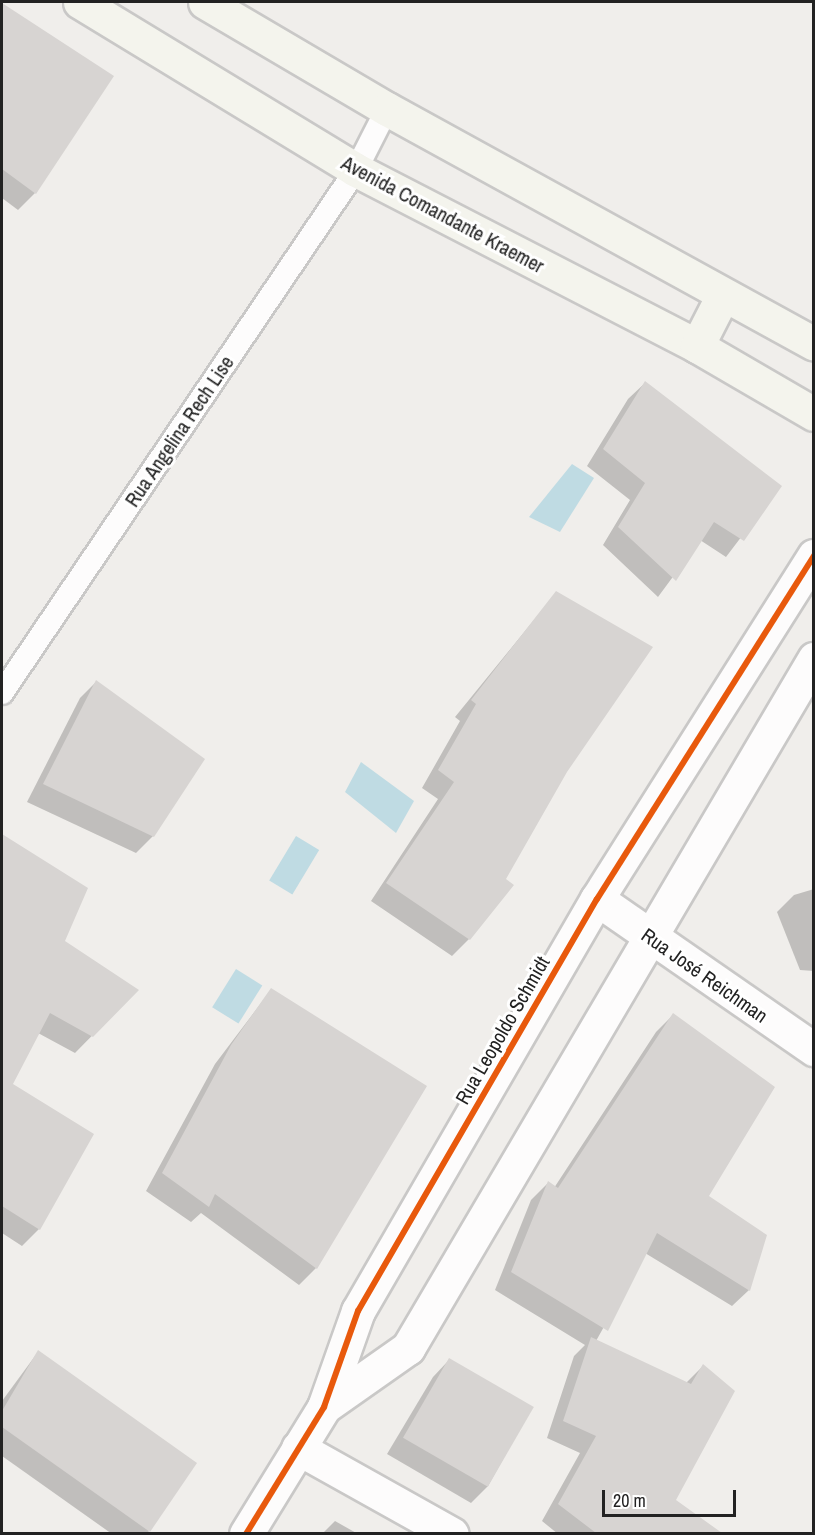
<!DOCTYPE html>
<meta charset="utf-8">
<style>
body{margin:0}
#map{position:relative;width:815px;height:1535px;overflow:hidden;background:#f0eeeb;font-family:"Archivo Narrow",sans-serif}
div>[style]{position:absolute}
.water>*{inset:0;background:#bfdbe3;transform-origin:0 0}
.shadow>*{inset:0;background:#0003}
.building>*{inset:0;background:#d7d4d2;transform-origin:0 0}
.roads{filter:drop-shadow(2px 0 #c9c8c7) drop-shadow(-2px 0 #c9c8c7) drop-shadow(0 2px #c9c8c7) drop-shadow(0 -2px #c9c8c7)}
.service>*{height:22px;margin:-11px;padding:0 11px;transform-origin:11px;border-radius:11px;background:#fdfcfc}
.minor>*{height:33px;margin:-16.5px;padding:0 16.5px;transform-origin:16.5px;border-radius:16.5px;background:#fdfcfc}
.secondary>*{height:33px;margin:-16.5px;padding:0 16.5px;transform-origin:16.5px;border-radius:16.5px;background:#f4f4ed}
.cycleway>*{height:6px;margin:-3px;padding:0 3px;transform-origin:3px;border-radius:3px;background:#e8590c}
span{translate:-50% -50%;white-space:nowrap;text-align:center;line-height:1.15;-webkit-text-stroke:6px #fff;paint-order:stroke}
.street-label{font-size:20px;color:#222}
.frame{position:absolute;inset:0;border:3px solid #222;pointer-events:none}
.scale{position:absolute;left:602px;top:1490px;width:134px;height:27px;box-sizing:border-box;border:3px solid #222;border-top:0;padding-left:8px;font-size:18px;line-height:21px;white-space:nowrap;color:#222;-webkit-text-stroke:4px #fff;paint-order:stroke}
</style>
<div id="map">
<div class="water">
<div style="clip-path:polygon(572px 464px,594px 478px,560px 532px,529px 517px)"></div>
<div style="clip-path:polygon(361px 762px,414px 801px,396px 833px,345px 792px)"></div>
<div style="left:296px;top:836px;width:27px;height:52px;rotate:31deg"></div>
<div style="left:236px;top:969px;width:31px;height:45px;rotate:32deg"></div>
</div>
<div class="shadow">
<div style="clip-path:polygon(5px 7px,35px 193px,18px 210px,2px 198px)"></div>
<div style="clip-path:polygon(645px 383px,780px 486px,726px 557px,700px 540px,658px 597px,603px 545px,630px 500px,587px 466px,628px 399px)"></div>
<div style="clip-path:polygon(556px 593px,565px 771px,469px 939px,452px 956px,371px 901px,438px 799px,422px 788px,460px 721px,455px 717px)"></div>
<div style="clip-path:polygon(96px 682px,153px 836px,136px 853px,27px 802px,80px 698px)"></div>
<div style="clip-path:polygon(8px 839px,64px 942px,137px 990px,75px 1053px,38px 1033px,11px 1085px,39px 1229px,22px 1246px,2px 1233px,2px 846px)"></div>
<div style="clip-path:polygon(814px 889px,814px 971px,800px 970px,777px 912px,794px 895px)"></div>
<div style="clip-path:polygon(271px 990px,316px 1268px,299px 1285px,201px 1213px,191px 1222px,146px 1191px,215px 1064px)"></div>
<div style="clip-path:polygon(673px 1015px,707px 1197px,749px 1290px,732px 1306px,645px 1253px,596px 1341px,686px 1383px,703px 1366px,674px 1501px,720px 1534px,558px 1534px,542px 1521px,580px 1453px,547px 1438px,574px 1356px,585px 1345px,495px 1290px,531px 1200px,548px 1183px,554px 1188px,656px 1032px)"></div>
<div style="clip-path:polygon(38px 1352px,149px 1531px,147px 1534px,112px 1534px,2px 1456px,2px 1401px)"></div>
<div style="clip-path:polygon(449px 1360px,532px 1407px,488px 1486px,471px 1503px,387px 1454px,433px 1377px)"></div>
<div style="clip-path:polygon(335px 1521px,358px 1534px,322px 1534px)"></div>
</div>
<div class="building">
<div style="clip-path:polygon(2px 3px,114px 76px,36px 194px,2px 169px)"></div>
<div style="clip-path:polygon(645px 381px,782px 486px,744px 541px,714px 522px,676px 581px,618px 527px,645px 483px,603px 449px)"></div>
<div style="clip-path:polygon(556px 591px,653px 647px,567px 772px,506px 879px,514px 885px,470px 940px,386px 883px,454px 782px,438px 770px,476px 704px,471px 700px)"></div>
<div style="clip-path:polygon(96px 680px,205px 759px,154px 837px,43px 784px)"></div>
<div style="clip-path:polygon(2px 834px,88px 888px,65px 941px,139px 990px,93px 1037px,50px 1013px,13px 1084px,94px 1134px,40px 1230px,2px 1206px)"></div>
<div style="clip-path:polygon(271px 988px,427px 1086px,317px 1269px,215px 1194px,209px 1207px,162px 1173px,231px 1045px)"></div>
<div style="clip-path:polygon(673px 1013px,775px 1087px,709px 1196px,767px 1235px,750px 1291px,657px 1233px,608px 1331px,511px 1272px,548px 1181px,558px 1188px)"></div>
<div style="clip-path:polygon(591px 1337px,691px 1384px,703px 1364px,735px 1391px,676px 1500px,722px 1533px,596px 1533px,558px 1504px,596px 1436px,563px 1421px)"></div>
<div style="clip-path:polygon(38px 1350px,197px 1463px,150px 1532px,2px 1427px,2px 1411px)"></div>
<div style="left:449px;top:1358px;width:98px;height:92px;rotate:30deg"></div>
</div>
<div class="roads">
<div class="service">
<div style="left:2px;top:693px;width:632px;rotate:-55.91deg"></div>
<div style="left:356px;top:170px;width:68px;rotate:-63.1deg"></div>
</div>
<div class="minor">
<div style="left:597px;top:899px;width:264px;rotate:34.7deg"></div>
<div style="left:324px;top:1407px;width:103px;rotate:-35.1deg"></div>
<div style="left:408px;top:1348px;width:800px;rotate:-59.49deg"></div>
<div style="left:298px;top:1448px;width:176px;rotate:29.2deg"></div>
<div style="left:246px;top:1534px;width:149px;rotate:-58.4deg"></div>
<div style="left:324px;top:1407px;width:102px;rotate:-70.5deg"></div>
<div style="left:358px;top:1311px;width:476px;rotate:-59.9deg"></div>
<div style="left:597px;top:899px;width:406px;rotate:-57.7deg"></div>
</div>
<div class="secondary">
<div style="left:80px;top:2px;width:323px;rotate:31.3deg"></div>
<div style="left:356px;top:170px;width:384px;rotate:27.3deg"></div>
<div style="left:697px;top:346px;width:135px;rotate:30.2deg"></div>
<div style="left:205px;top:2px;width:211px;rotate:30.5deg"></div>
<div style="left:387px;top:109px;width:487px;rotate:28.8deg"></div>
<div style="left:697px;top:346px;width:57px;rotate:-63deg"></div>
</div>
</div>
<div class="cycleway">
<div style="left:246px;top:1534px;width:149px;rotate:-58.4deg"></div>
<div style="left:324px;top:1407px;width:102px;rotate:-70.5deg"></div>
<div style="left:358px;top:1311px;width:476px;rotate:-59.9deg"></div>
<div style="left:597px;top:899px;width:406px;rotate:-57.7deg"></div>
</div>
<div class="street-label">
<span style="left:443px;top:214px;rotate:28deg">Avenida Comandante Kraemer</span>
<span style="left:179px;top:431px;rotate:-56deg">Rua Angelina Rech Lise</span>
<span style="left:705px;top:975px;rotate:35deg">Rua José Reichman</span>
<span style="left:502px;top:1030px;rotate:-60deg">Rua Leopoldo Schmidt</span>
</div>
<div class="frame"></div>
<div class="scale">20 m</div>
</div>
